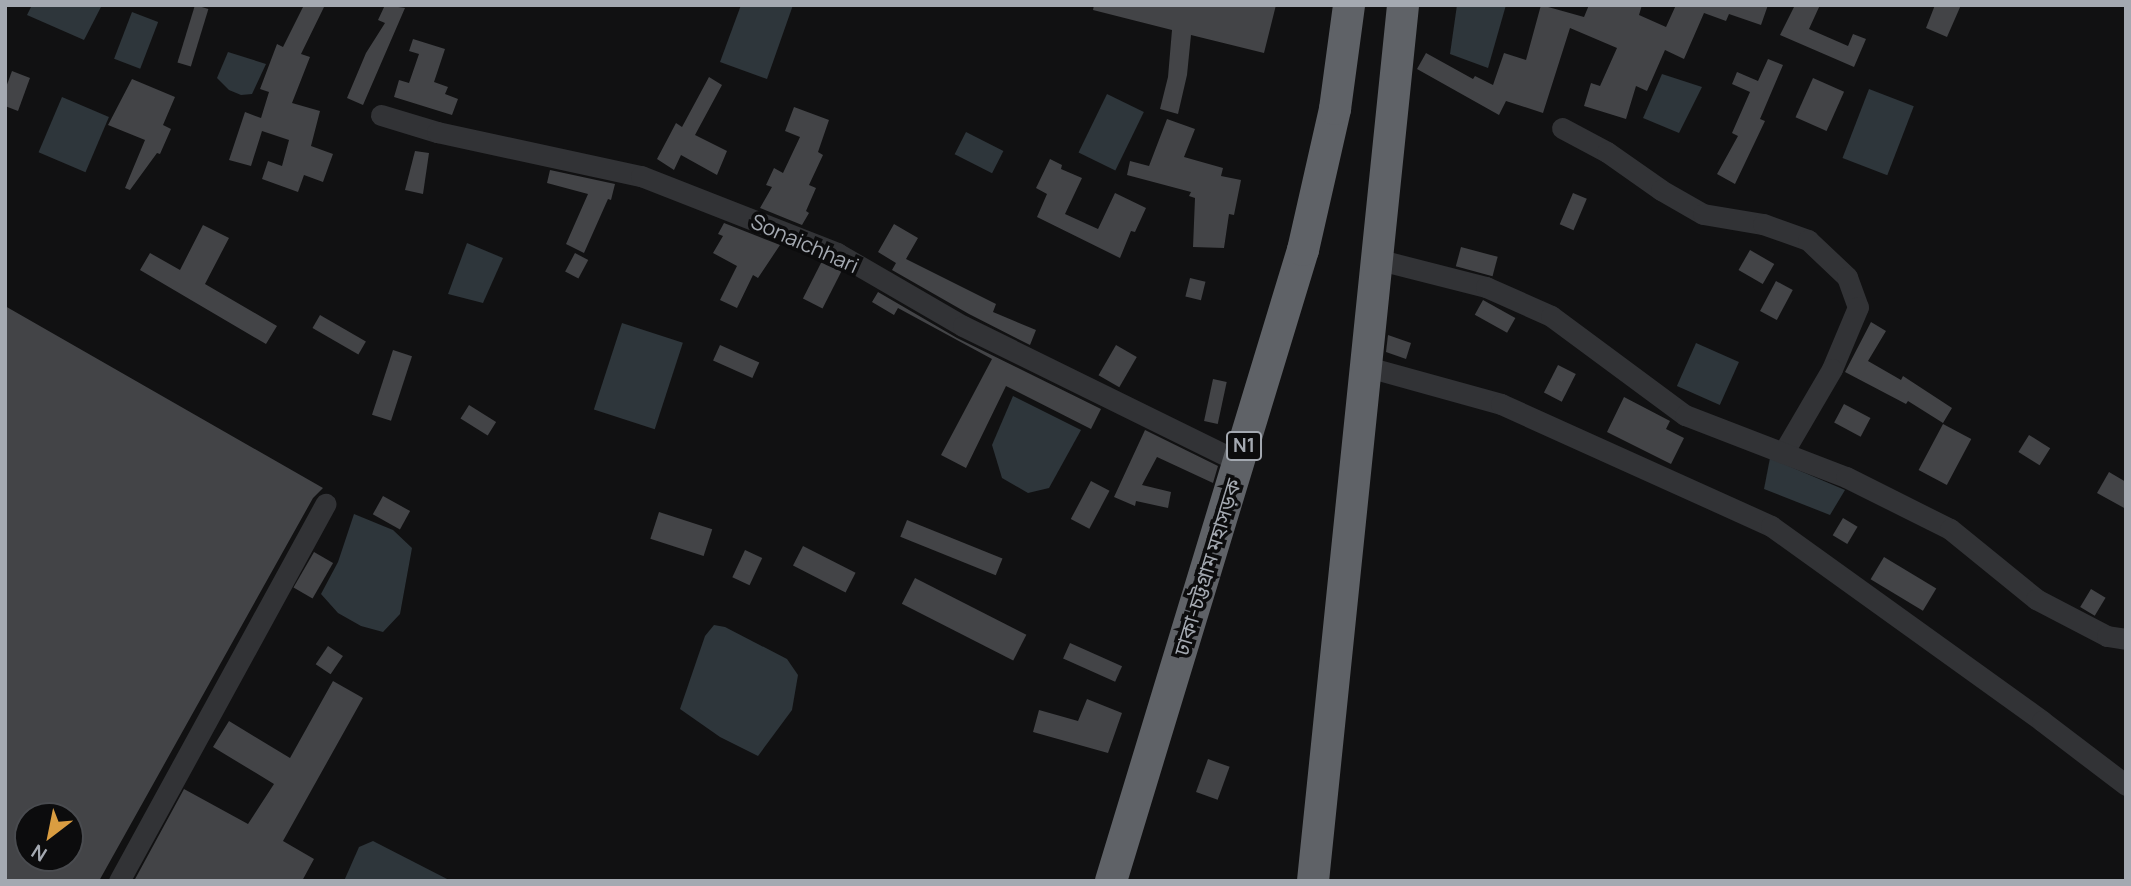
<!DOCTYPE html>
<meta charset="utf-8">
<style>
body{margin:0}
#map{position:relative;width:2131px;height:886px;overflow:hidden;background:#111112;font-family:Manrope,"Noto Sans Bengali",sans-serif}
div>[style]{position:absolute}
.water>*{inset:0;background:#2e363b;transform-origin:0 0}
.building>*{inset:0;background:#434447;transform-origin:0 0}
.minor>*{height:21px;margin:-10.5px;padding:0 10.5px;transform-origin:10.5px;border-radius:10.5px;background:#323336}
.highway>*{height:32px;margin:-16px;padding:0 16px;transform-origin:16px;border-radius:16px;background:#5f6267}
span{translate:-50% -50%;white-space:nowrap;text-align:center;line-height:1.15;-webkit-text-stroke:7px #0c0c0d;paint-order:stroke}
.shield-label span{padding:2px 5px;background:#0c0c0d;border:2px solid;border-radius:5px;-webkit-text-stroke-width:0}
.shield-label{font-size:19px;color:#a4a9b1;font-weight:700}
.street-label{font-size:21px;color:#a4a9b1}
.frame{position:absolute;inset:0;border:7px solid #a4a9b1;pointer-events:none}
.north{position:absolute;left:14px;top:802px;width:70px;height:70px;box-sizing:border-box;background:#0c0c0d;border:2px solid #494b4f;border-radius:50%;rotate:212deg;font-size:19px;font-weight:700;line-height:28px;text-align:center;color:#a4a9b1}
.north::after{content:'';display:block;margin:auto;width:24px;height:32px;background:#da9d41;clip-path:polygon(50% 0,100% 100%,50% 72%,0 100%)}
</style>
<div id="map">
<div class="water">
<div style="clip-path:polygon(32px 5px,102px 5px,84px 40px,27px 15px)"></div>
<div style="clip-path:polygon(741px 5px,793px 5px,767px 79px,720px 62px)"></div>
<div style="clip-path:polygon(1457px 5px,1506px 5px,1488px 68px,1450px 54px)"></div>
<div style="left:132px;top:12px;width:28px;height:50px;rotate:21deg"></div>
<div style="clip-path:polygon(228px 52px,266px 64px,252px 94px,241px 95px,229px 90px,217px 78px)"></div>
<div style="clip-path:polygon(1662px 74px,1702px 87px,1679px 133px,1643px 118px)"></div>
<div style="left:1869px;top:89px;width:48px;height:74px;rotate:21deg"></div>
<div style="left:1107px;top:94px;width:41px;height:65px;rotate:26deg"></div>
<div style="left:62px;top:97px;width:51px;height:60px;rotate:23deg"></div>
<div style="left:966px;top:132px;width:42px;height:25px;rotate:27deg"></div>
<div style="clip-path:polygon(467px 243px,503px 258px,483px 303px,448px 294px)"></div>
<div style="left:622px;top:323px;width:64px;height:91px;rotate:18deg"></div>
<div style="left:1696px;top:343px;width:47px;height:47px;rotate:24deg"></div>
<div style="clip-path:polygon(1013px 396px,1081px 430px,1049px 488px,1028px 493px,1002px 478px,992px 445px)"></div>
<div style="clip-path:polygon(1770px 458px,1845px 490px,1830px 515px,1764px 489px)"></div>
<div style="clip-path:polygon(354px 514px,393px 530px,412px 548px,400px 614px,383px 632px,361px 626px,338px 613px,321px 594px,338px 562px)"></div>
<div style="clip-path:polygon(714px 625px,725px 627px,787px 659px,798px 675px,792px 710px,758px 756px,720px 737px,680px 709px,705px 636px)"></div>
<div style="clip-path:polygon(373px 841px,451px 881px,344px 881px,359px 847px)"></div>
</div>
<div class="building">
<div style="left:195px;top:5px;width:14px;height:60px;rotate:17deg"></div>
<div style="clip-path:polygon(304px 5px,325px 5px,301px 54px,310px 57px,292px 103px,320px 111px,311px 146px,333px 154px,323px 182px,304px 175px,298px 192px,262px 179px,268px 161px,282px 166px,289px 140px,262px 131px,251px 166px,229px 160px,245px 112px,261px 118px,269px 92px,260px 89px,277px 44px,283px 47px)"></div>
<div style="clip-path:polygon(385px 5px,405px 8px,363px 105px,347px 98px,366px 53px,385px 23px,378px 20px)"></div>
<div style="clip-path:polygon(1094px 5px,1276px 5px,1264px 53px,1191px 35px,1187px 75px,1178px 114px,1160px 109px,1168px 77px,1172px 30px,1093px 10px)"></div>
<div style="clip-path:polygon(1541px 5px,1584px 17px,1589px 5px,1642px 5px,1639px 15px,1666px 27px,1676px 5px,1768px 5px,1761px 25px,1729px 14px,1726px 21px,1704px 13px,1684px 59px,1665px 50px,1647px 91px,1636px 86px,1626px 119px,1584px 106px,1591px 83px,1600px 86px,1617px 48px,1570px 28px,1543px 113px,1506px 101px,1499px 115px,1417px 69px,1426px 53px,1473px 79px,1475px 76px,1493px 85px,1504px 53px,1526px 60px)"></div>
<div style="clip-path:polygon(1795px 5px,1820px 5px,1809px 29px,1848px 46px,1853px 34px,1866px 39px,1854px 67px,1780px 35px)"></div>
<div style="clip-path:polygon(1935px 5px,1961px 5px,1947px 37px,1926px 28px)"></div>
<div style="clip-path:polygon(413px 39px,445px 49px,434px 82px,448px 87px,445px 94px,458px 99px,452px 115px,394px 97px,399px 80px,409px 83px,419px 54px,409px 51px)"></div>
<div style="clip-path:polygon(1768px 59px,1783px 65px,1760px 119px,1765px 121px,1735px 184px,1717px 174px,1738px 136px,1732px 133px,1750px 92px,1732px 84px,1737px 72px,1758px 81px)"></div>
<div style="clip-path:polygon(12px 71px,30px 78px,18px 111px,5px 106px,5px 90px)"></div>
<div style="clip-path:polygon(709px 77px,722px 85px,695px 135px,727px 151px,717px 175px,681px 155px,674px 170px,657px 159px,676px 123px,682px 127px)"></div>
<div style="left:1813px;top:78px;width:34px;height:43px;rotate:24deg"></div>
<div style="clip-path:polygon(132px 79px,175px 97px,163px 125px,171px 129px,160px 154px,157px 153px,130px 190px,125px 188px,145px 140px,108px 125px)"></div>
<div style="clip-path:polygon(794px 107px,829px 120px,818px 152px,823px 155px,809px 185px,816px 188px,806px 211px,809px 213px,802px 225px,760px 208px,772px 187px,766px 185px,774px 168px,783px 173px,800px 137px,785px 131px)"></div>
<div style="clip-path:polygon(1167px 119px,1195px 129px,1184px 157px,1223px 168px,1221px 176px,1241px 180px,1234px 215px,1229px 214px,1224px 248px,1193px 247px,1195px 198px,1189px 196px,1191px 192px,1127px 175px,1130px 161px,1149px 166px)"></div>
<div style="clip-path:polygon(415px 151px,429px 153px,423px 194px,405px 190px)"></div>
<div style="clip-path:polygon(1050px 159px,1062px 165px,1061px 169px,1082px 178px,1065px 214px,1098px 229px,1115px 193px,1146px 208px,1135px 232px,1131px 231px,1120px 258px,1037px 217px,1047px 194px,1036px 188px)"></div>
<div style="clip-path:polygon(550px 170px,615px 184px,611px 200px,608px 199px,584px 253px,566px 244px,588px 194px,547px 183px)"></div>
<div style="left:1573px;top:193px;width:15px;height:34px;rotate:23deg"></div>
<div style="clip-path:polygon(724px 223px,780px 245px,758px 278px,753px 275px,737px 308px,720px 300px,737px 266px,713px 253px,723px 236px,718px 234px)"></div>
<div style="clip-path:polygon(894px 224px,918px 238px,906px 259px,996px 304px,993px 312px,1036px 330px,1030px 345px,969px 314px,892px 270px,896px 263px,878px 252px)"></div>
<div style="clip-path:polygon(203px 225px,229px 238px,205px 284px,277px 326px,266px 344px,140px 270px,150px 253px,180px 270px)"></div>
<div style="left:1461px;top:247px;width:38px;height:20px;rotate:15deg"></div>
<div style="left:1750px;top:250px;width:28px;height:23px;rotate:30deg"></div>
<div style="left:575px;top:253px;width:15px;height:21px;rotate:28deg"></div>
<div style="left:822px;top:261px;width:22px;height:42px;rotate:27deg"></div>
<div style="left:1190px;top:278px;width:16px;height:19px;rotate:14deg"></div>
<div style="left:1776px;top:281px;width:19px;height:34px;rotate:28deg"></div>
<div style="clip-path:polygon(878px 292px,957px 338px,1101px 409px,1091px 429px,1006px 386px,966px 468px,941px 455px,992px 359px,898px 308px,894px 315px,872px 302px)"></div>
<div style="left:1483px;top:300px;width:37px;height:17px;rotate:29deg"></div>
<div style="clip-path:polygon(evenodd,5px 306px,323px 488px,313px 498px,99px 881px,5px 881px,5px 306px,28px 816px,70px 816px,70px 858px,28px 858px,28px 816px)"></div>
<div style="left:320px;top:315px;width:53px;height:15px;rotate:30deg"></div>
<div style="clip-path:polygon(1871px 322px,1886px 331px,1868px 361px,1901px 380px,1903px 376px,1952px 408px,1943px 423px,1908px 401px,1906px 404px,1845px 372px)"></div>
<div style="clip-path:polygon(1388px 335px,1411px 343px,1406px 359px,1386px 352px)"></div>
<div style="left:720px;top:345px;width:43px;height:17px;rotate:24deg"></div>
<div style="left:1116px;top:345px;width:24px;height:35px;rotate:30deg"></div>
<div style="left:393px;top:350px;width:20px;height:68px;rotate:18deg"></div>
<div style="left:1558px;top:365px;width:20px;height:31px;rotate:27deg"></div>
<div style="left:1213px;top:379px;width:14px;height:43px;rotate:12deg"></div>
<div style="clip-path:polygon(1624px 397px,1670px 421px,1666px 429px,1684px 438px,1671px 464px,1607px 432px)"></div>
<div style="left:1844px;top:404px;width:30px;height:21px;rotate:28deg"></div>
<div style="left:469px;top:405px;width:32px;height:16px;rotate:32deg"></div>
<div style="left:1943px;top:424px;width:32px;height:52px;rotate:28deg"></div>
<div style="clip-path:polygon(1145px 430px,1218px 466px,1213px 483px,1157px 457px,1142px 485px,1171px 492px,1168px 508px,1136px 501px,1135px 506px,1114px 497px)"></div>
<div style="left:2029px;top:435px;width:25px;height:20px;rotate:32deg"></div>
<div style="clip-path:polygon(2109px 472px,2126px 482px,2126px 509px,2097px 493px)"></div>
<div style="left:1091px;top:481px;width:21px;height:43px;rotate:28deg"></div>
<div style="left:383px;top:496px;width:31px;height:21px;rotate:29deg"></div>
<div style="left:659px;top:512px;width:56px;height:28px;rotate:18deg"></div>
<div style="left:1843px;top:518px;width:17px;height:20px;rotate:31deg"></div>
<div style="left:907px;top:520px;width:103px;height:18px;rotate:22deg"></div>
<div style="left:803px;top:546px;width:59px;height:22px;rotate:27deg"></div>
<div style="left:745px;top:550px;width:19px;height:30px;rotate:25deg"></div>
<div style="left:314px;top:552px;width:22px;height:41px;rotate:30deg"></div>
<div style="left:1884px;top:557px;width:61px;height:26px;rotate:31deg"></div>
<div style="left:915px;top:578px;width:125px;height:29px;rotate:27deg"></div>
<div style="left:2091px;top:589px;width:17px;height:21px;rotate:31deg"></div>
<div style="left:1070px;top:643px;width:57px;height:17px;rotate:24deg"></div>
<div style="left:328px;top:646px;width:18px;height:22px;rotate:34deg"></div>
<div style="clip-path:polygon(333px 681px,363px 698px,283px 841px,314px 859px,302px 881px,134px 881px,184px 789px,248px 824px,274px 784px,213px 747px,229px 721px,290px 758px)"></div>
<div style="clip-path:polygon(1087px 699px,1122px 713px,1108px 753px,1033px 732px,1039px 710px,1078px 721px)"></div>
<div style="left:1208px;top:759px;width:23px;height:35px;rotate:20deg"></div>
</div>
<div class="minor">
<div style="left:381px;top:115px;width:59px;rotate:16.9deg"></div>
<div style="left:437px;top:132px;width:209px;rotate:12.2deg"></div>
<div style="left:641px;top:176px;width:211px;rotate:21.4deg"></div>
<div style="left:837px;top:253px;width:146px;rotate:30.1deg"></div>
<div style="left:963px;top:326px;width:308px;rotate:26.2deg"></div>
<div style="left:1562px;top:128px;width:51px;rotate:28.1deg"></div>
<div style="left:1607px;top:152px;width:66px;rotate:35.1deg"></div>
<div style="left:1661px;top:190px;width:48px;rotate:29.7deg"></div>
<div style="left:1703px;top:214px;width:61px;rotate:9.5deg"></div>
<div style="left:1763px;top:224px;width:48px;rotate:19.6deg"></div>
<div style="left:1808px;top:240px;width:54px;rotate:43.5deg"></div>
<div style="left:1847px;top:277px;width:32px;rotate:70deg"></div>
<div style="left:1858px;top:307px;width:67px;rotate:112.8deg"></div>
<div style="left:1832px;top:369px;width:97px;rotate:120.3deg"></div>
<div style="left:1376px;top:259px;width:114px;rotate:14.3deg"></div>
<div style="left:1486px;top:287px;width:71px;rotate:24deg"></div>
<div style="left:1551px;top:316px;width:167px;rotate:36.5deg"></div>
<div style="left:1685px;top:415px;width:173px;rotate:21.1deg"></div>
<div style="left:1846px;top:477px;width:116px;rotate:26.6deg"></div>
<div style="left:1950px;top:529px;width:111px;rotate:39.1deg"></div>
<div style="left:2036px;top:599px;width:80px;rotate:27.5deg"></div>
<div style="left:2107px;top:636px;width:19px;rotate:9deg"></div>
<div style="left:1364px;top:366px;width:142px;rotate:15.5deg"></div>
<div style="left:1501px;top:404px;width:296px;rotate:24.3deg"></div>
<div style="left:1771px;top:526px;width:334px;rotate:35.7deg"></div>
<div style="left:2042px;top:721px;width:106px;rotate:37.3deg"></div>
<div style="left:119px;top:881px;width:430px;rotate:-61.3deg"></div>
</div>
<div class="highway">
<div style="left:1111px;top:881px;width:660px;rotate:-73.08deg"></div>
<div style="left:1303px;top:250px;width:145px;rotate:-77.2deg"></div>
<div style="left:1335px;top:109px;width:105px;rotate:-82.3deg"></div>
<div style="left:1313px;top:881px;width:881px;rotate:-84.13deg"></div>
</div>
<div class="shield-label">
<span style="left:1244px;top:446px">N1</span>
</div>
<div class="street-label">
<span style="left:805px;top:243px;rotate:24deg">Sonaichhari</span>
<span style="left:1207px;top:567px;rotate:-73deg">ঢাকা-চট্টগ্রাম মহাসড়ক</span>
</div>
<div class="frame"></div>
<div class="north">N</div>
</div>
